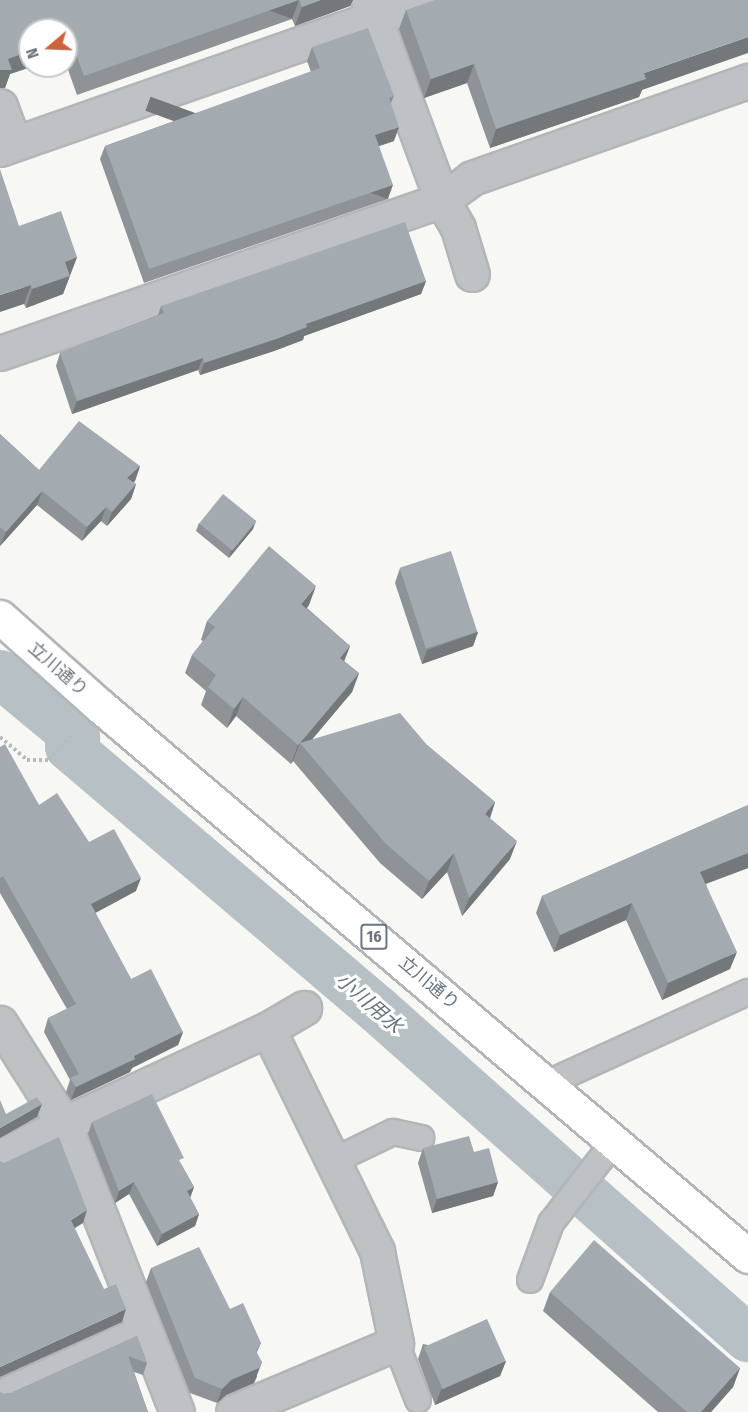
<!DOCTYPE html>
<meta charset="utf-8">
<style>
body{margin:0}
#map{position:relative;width:748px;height:1412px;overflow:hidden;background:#f7f7f4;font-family:"Fira Sans Condensed","Noto Sans JP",sans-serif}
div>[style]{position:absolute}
.canal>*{height:48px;margin:-24px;padding:0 24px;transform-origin:24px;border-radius:24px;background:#b7c0c5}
.path>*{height:4px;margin-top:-2px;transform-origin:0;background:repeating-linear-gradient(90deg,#b8bbbd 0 3px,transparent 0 6px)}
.roads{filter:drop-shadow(2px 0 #b2b6b9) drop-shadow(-2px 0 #b2b6b9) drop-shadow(0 2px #b2b6b9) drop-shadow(0 -2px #b2b6b9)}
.lane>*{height:24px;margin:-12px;padding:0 12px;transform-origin:12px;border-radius:12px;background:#bec2c5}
.street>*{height:33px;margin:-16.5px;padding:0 16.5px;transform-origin:16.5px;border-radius:16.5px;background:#bec2c5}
.primary>*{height:33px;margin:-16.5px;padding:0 16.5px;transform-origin:16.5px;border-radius:16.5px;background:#fff}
.wall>*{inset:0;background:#8d9397}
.shaded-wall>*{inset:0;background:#73787b;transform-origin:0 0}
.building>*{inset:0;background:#a4abb0;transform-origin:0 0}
span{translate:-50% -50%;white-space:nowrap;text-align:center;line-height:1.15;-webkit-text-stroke:6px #fff;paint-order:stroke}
.shield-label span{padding:2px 4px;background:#fff;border:2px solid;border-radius:4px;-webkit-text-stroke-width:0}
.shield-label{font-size:16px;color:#697681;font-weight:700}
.street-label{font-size:18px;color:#697681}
.water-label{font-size:20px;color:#65767e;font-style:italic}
.north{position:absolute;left:18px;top:18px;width:60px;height:60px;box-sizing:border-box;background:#fff;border:2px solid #c3c8cd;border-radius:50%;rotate:251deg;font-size:16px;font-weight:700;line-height:24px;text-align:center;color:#697681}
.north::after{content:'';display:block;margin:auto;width:21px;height:27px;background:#ce633d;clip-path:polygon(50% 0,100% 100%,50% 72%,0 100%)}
</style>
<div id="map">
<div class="canal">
<div style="left:0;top:674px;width:99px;rotate:39.7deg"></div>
<div style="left:76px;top:737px;width:12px;rotate:125deg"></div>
<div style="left:69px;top:747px;width:404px;rotate:40.4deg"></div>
<div style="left:377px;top:1009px;width:496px;rotate:41.6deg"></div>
</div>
<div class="path">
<div style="left:0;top:737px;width:35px;rotate:40deg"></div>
<div style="left:27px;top:760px;width:22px"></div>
<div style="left:49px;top:760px;width:35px;rotate:-49deg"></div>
<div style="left:339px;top:990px;width:22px;rotate:-43deg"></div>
</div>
<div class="roads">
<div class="lane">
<div style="left:546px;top:1084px;width:222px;rotate:-24.5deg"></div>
<div style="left:333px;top:1161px;width:67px;rotate:-25.8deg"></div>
<div style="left:393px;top:1132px;width:29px;rotate:12deg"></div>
<div style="left:530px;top:1280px;width:61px;rotate:-69.8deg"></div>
<div style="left:551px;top:1223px;width:103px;rotate:-52.1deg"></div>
<div style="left:396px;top:1343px;width:61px;rotate:68.9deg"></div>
<div style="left:0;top:1393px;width:157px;rotate:-24.4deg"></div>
</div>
<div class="street">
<div style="left:368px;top:0;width:213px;rotate:69.7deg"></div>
<div style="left:442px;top:200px;width:32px;rotate:60deg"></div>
<div style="left:458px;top:228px;width:48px;rotate:73.1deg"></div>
<div style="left:0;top:106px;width:40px;rotate:69.8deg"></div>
<div style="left:0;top:149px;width:450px;rotate:-19.3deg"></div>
<div style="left:0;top:353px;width:468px;rotate:-19.1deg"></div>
<div style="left:442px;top:200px;width:37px;rotate:-36deg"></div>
<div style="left:472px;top:178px;width:293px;rotate:-19.4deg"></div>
<div style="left:0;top:1023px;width:120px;rotate:57.6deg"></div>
<div style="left:64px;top:1124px;width:309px;rotate:68.6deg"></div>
<div style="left:0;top:1157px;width:72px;rotate:-27.3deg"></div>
<div style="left:64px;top:1124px;width:225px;rotate:-25deg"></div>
<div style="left:268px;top:1029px;width:42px;rotate:-30.3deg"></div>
<div style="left:233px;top:1412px;width:177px;rotate:-22.9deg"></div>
<div style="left:396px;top:1343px;width:94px;rotate:-101.7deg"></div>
<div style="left:377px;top:1251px;width:247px;rotate:-116.2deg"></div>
</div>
<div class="primary">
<div style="left:0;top:617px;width:134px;rotate:41.7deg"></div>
<div style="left:100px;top:706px;width:850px;rotate:40.32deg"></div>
</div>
</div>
<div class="wall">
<div style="clip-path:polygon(0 0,353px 0,350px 6px,295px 26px,292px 19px,77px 95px,66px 64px,66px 30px,30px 66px,34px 66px,10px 74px,5px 88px)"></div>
<div style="clip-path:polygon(406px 10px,642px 90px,639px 97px,490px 148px,467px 83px,424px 98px,399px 29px)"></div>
<div style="clip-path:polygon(312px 47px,394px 96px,391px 103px,394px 141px,379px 146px,388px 199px,144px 283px,100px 159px,105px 146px,311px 72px,307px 61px)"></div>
<div style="clip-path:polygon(19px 226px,77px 257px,63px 294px,26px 308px,24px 304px)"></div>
<div style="clip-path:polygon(426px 281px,421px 294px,304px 336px,303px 340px,274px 351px,200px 375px,198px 370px,72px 414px,56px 366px,60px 353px,158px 315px,161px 306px)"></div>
<div style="clip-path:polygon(0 434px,39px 470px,140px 466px,135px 481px,133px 482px,136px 484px,131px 499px,107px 526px,101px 521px,82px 541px,37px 505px,0 546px)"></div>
<div style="clip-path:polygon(199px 523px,253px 529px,229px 558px,196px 531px)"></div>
<div style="clip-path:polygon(400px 568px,478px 632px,473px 646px,422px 664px,395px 583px)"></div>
<div style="clip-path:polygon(309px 605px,307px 608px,350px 646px,344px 661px,359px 673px,352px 692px,312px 739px,427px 745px,495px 802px,490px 818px,510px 859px,462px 916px,447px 872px,422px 899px,380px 863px,293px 761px,291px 764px,236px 716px,227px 728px,201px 705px,206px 691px,185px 673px,192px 655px,203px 641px,201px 640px,207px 621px)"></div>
<div style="clip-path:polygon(0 747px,39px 805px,89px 842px,136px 891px,95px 913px,131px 979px,183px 1032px,178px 1045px,132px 1068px,130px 1072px,71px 1100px,66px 1092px,70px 1080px,44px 1032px,48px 1018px,67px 1009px,0 893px)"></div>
<div style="clip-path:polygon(748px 805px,748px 868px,706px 884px,730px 969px,662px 1000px,626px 920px,554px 952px,536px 913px,542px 896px)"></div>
<div style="clip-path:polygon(92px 1122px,181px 1164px,194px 1187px,190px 1198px,199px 1214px,195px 1226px,157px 1246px,129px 1194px,115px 1203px,88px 1134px)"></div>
<div style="clip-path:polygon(423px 1148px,474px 1152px,498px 1182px,493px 1196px,432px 1213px,418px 1163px)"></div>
<div style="clip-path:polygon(151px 1268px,230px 1309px,261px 1343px,257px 1352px,257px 1377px,254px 1383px,226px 1395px,217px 1403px,190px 1393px,146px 1282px)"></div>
<div style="clip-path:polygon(550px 1292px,740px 1368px,733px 1387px,711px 1412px,658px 1412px,543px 1311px)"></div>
<div style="clip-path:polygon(137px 1336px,147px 1363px,143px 1375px,134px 1372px,148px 1412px,0 1412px,0 1392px,3px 1394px,11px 1393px)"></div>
<div style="clip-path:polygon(423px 1344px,506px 1361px,500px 1376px,435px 1405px,418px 1359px)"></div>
</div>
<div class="shaded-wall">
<div style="left:299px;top:0;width:20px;height:228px;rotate:110deg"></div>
<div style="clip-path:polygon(321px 0,353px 0,350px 6px,295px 26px,302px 7px)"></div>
<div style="clip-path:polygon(70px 37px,66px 48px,66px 38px)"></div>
<div style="clip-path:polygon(748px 37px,748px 53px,642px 90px,639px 97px,490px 148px,496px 129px,644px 73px)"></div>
<div style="clip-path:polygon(30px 51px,30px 66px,34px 66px,10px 74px,5px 88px,0 88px,0 70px,8px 59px)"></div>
<div style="clip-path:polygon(474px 64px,467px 83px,424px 98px,431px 79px)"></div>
<div style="clip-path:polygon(399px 127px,394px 141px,370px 149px,375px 135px)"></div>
<div style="left:393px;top:185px;width:15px;height:258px;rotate:110deg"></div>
<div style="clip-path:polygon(77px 257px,63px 294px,26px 308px,32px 289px,65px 262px)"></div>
<div style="clip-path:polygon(426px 281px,421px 294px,304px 336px,303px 340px,274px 351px,200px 375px,204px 363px,306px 324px)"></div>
<div style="clip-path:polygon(31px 285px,24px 304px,0 312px,0 295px)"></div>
<div style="clip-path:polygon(203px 358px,198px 370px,72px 414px,77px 401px)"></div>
<div style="clip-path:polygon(140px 466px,135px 481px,122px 492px,127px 478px)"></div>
<div style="clip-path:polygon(136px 484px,131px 499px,107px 526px,112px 512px)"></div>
<div style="clip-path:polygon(42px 491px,37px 505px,0 546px,6px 532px)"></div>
<div style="clip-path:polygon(106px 507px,101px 521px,82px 541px,87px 527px)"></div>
<div style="clip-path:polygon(256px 521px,253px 529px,229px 558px,231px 551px)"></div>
<div style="clip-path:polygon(316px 586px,309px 605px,295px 622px,301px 604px)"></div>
<div style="clip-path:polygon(478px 632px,473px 646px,422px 664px,427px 650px)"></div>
<div style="clip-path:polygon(350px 646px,343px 664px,340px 658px)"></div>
<div style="clip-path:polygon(359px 673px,352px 692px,305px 748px,300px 743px)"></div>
<div style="clip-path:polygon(243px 697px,236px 716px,227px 728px,234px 709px)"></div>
<div style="clip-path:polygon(300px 743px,293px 761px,291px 764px,298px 745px)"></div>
<div style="clip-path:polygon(495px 802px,489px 821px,485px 814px)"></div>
<div style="clip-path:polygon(517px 841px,510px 859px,462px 916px,469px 898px)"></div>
<div style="clip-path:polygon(454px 853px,447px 872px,422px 899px,429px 881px)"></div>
<div style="clip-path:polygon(748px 853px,748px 868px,694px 888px,700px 872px)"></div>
<div style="clip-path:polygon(141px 878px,136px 891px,86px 918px,91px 904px)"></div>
<div style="clip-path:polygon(632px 903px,626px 920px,554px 952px,560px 935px)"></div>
<div style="clip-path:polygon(737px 952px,730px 969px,662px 1000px,668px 983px)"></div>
<div style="clip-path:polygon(183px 1032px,178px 1045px,132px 1068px,130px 1072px,71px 1100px,76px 1087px,134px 1056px)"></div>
<div style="clip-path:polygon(42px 1104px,37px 1117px,0 1138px,0 1128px)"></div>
<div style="clip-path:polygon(134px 1182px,129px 1194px,115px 1203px,119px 1191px)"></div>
<div style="clip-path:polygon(498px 1182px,493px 1196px,432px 1213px,437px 1199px)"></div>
<div style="clip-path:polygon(194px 1187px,190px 1198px,187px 1191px)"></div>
<div style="clip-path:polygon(87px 1210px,83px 1223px,67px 1233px,71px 1220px)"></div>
<div style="clip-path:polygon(199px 1214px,195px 1226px,157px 1246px,162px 1234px)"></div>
<div style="clip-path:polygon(126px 1309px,122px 1322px,0 1377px,0 1367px)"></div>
<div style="clip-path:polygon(506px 1361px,500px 1376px,435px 1405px,441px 1390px)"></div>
<div style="clip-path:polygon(262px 1362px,254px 1383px,226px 1395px,217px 1403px,222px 1389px,231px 1380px)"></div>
<div style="clip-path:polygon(740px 1368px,733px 1387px,711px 1412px,701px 1412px)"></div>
</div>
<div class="building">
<div style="clip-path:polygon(0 0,299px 0,84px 76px,70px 37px,66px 38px,66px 30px,30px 30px,30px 51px,8px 59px,12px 70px,0 70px)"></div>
<div style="clip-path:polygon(299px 0,321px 0,302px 7px)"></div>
<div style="clip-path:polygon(435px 0,748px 0,748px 37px,644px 73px,646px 79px,496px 129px,474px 64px,431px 79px,406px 10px)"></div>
<div style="clip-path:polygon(368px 28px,394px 96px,389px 98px,399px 127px,375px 135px,393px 185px,149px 269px,105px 146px,320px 68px,312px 47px)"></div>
<div style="clip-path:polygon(0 169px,19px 226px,61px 211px,77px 257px,65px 262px,70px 276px,32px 289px,31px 285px,0 295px)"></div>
<div style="clip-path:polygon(405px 222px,426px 281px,306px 324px,307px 327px,279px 338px,204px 363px,203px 358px,77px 401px,60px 353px,164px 313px,161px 306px)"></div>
<div style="clip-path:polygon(79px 421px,140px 466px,127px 478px,136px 484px,112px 512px,106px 507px,87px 527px,42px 491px,6px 532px,0 527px,0 434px,39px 470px)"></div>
<div style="left:223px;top:494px;width:43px;height:38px;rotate:39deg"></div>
<div style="clip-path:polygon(269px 546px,316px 586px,301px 604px,350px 646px,340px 658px,359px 673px,300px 743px,400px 713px,427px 745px,495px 802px,485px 814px,517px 841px,469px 898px,454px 853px,429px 881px,386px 844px,300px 743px,298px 745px,243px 697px,234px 709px,208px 687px,216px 675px,192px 655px,215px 627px,207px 621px)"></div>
<div style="left:451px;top:551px;width:85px;height:54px;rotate:72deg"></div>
<div style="clip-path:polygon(5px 744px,39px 805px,57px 793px,89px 842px,114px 829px,141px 878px,91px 904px,131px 979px,151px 969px,183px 1032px,134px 1056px,135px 1059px,76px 1087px,70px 1078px,79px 1074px,48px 1018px,76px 1004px,3px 876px,0 878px,0 747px)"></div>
<div style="clip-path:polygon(748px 805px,748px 853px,700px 872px,737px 952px,668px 983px,632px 903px,560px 935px,542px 896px)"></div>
<div style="clip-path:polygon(152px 1094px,184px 1158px,179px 1160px,194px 1187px,187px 1191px,199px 1214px,162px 1234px,134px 1182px,119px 1191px,92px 1122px)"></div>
<div style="clip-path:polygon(37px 1097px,42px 1104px,0 1128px,0 1100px,6px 1114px)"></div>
<div style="clip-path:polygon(469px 1136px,474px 1152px,489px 1148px,498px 1182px,437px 1199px,423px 1148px)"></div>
<div style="clip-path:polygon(59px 1137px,87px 1210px,71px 1220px,104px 1289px,116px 1284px,126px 1309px,0 1367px,0 1161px,4px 1163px)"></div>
<div style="clip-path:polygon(594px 1240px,740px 1368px,701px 1412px,687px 1412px,550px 1292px)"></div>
<div style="clip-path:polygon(199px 1247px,230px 1309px,243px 1303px,261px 1343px,256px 1351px,262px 1362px,259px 1368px,231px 1380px,222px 1389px,195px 1378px,151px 1268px)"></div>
<div style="left:487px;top:1319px;width:46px;height:69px;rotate:66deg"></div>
<div style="clip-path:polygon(137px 1336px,147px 1363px,128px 1356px,148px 1412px,0 1412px,0 1392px,3px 1394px,11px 1393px)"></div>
</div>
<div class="shield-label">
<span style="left:374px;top:937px">16</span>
</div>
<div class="street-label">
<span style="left:58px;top:669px;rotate:41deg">立川通り</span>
<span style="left:429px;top:983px;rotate:40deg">立川通り</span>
</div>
<div class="water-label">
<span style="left:369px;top:1003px;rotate:41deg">小川用水</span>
</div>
<div class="north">N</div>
</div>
